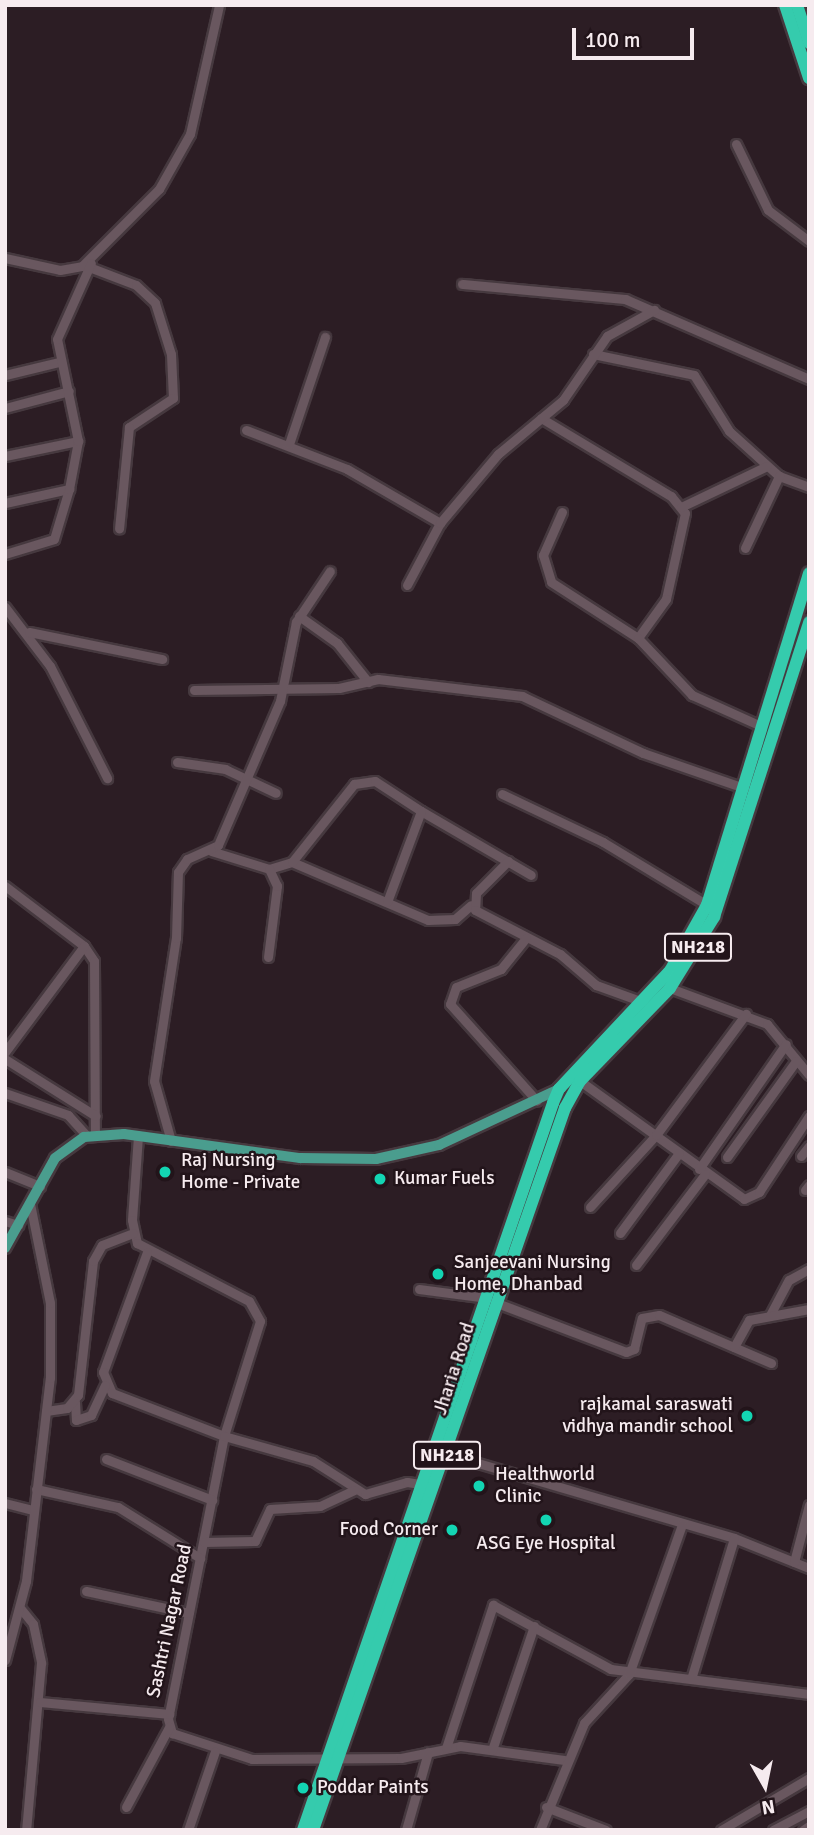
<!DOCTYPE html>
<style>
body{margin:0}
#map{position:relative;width:814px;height:1835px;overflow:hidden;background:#2c1d24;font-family:Signika,sans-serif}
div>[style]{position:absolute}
.roads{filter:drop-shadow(2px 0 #46393f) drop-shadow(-2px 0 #46393f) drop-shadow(0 2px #46393f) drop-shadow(0 -2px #46393f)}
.minor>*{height:9px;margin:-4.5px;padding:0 4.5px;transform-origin:4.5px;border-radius:4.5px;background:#69575f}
.major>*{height:10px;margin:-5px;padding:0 5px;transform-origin:5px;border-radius:5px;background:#4a9d8e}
.highway>*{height:12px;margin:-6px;padding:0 6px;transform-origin:6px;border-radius:6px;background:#35cbad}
.dots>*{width:19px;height:19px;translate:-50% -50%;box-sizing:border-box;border:4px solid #22141a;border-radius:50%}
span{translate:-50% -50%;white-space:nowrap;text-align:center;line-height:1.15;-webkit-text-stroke:5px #22141a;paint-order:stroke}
.shield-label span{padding:2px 5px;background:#22141a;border:2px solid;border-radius:5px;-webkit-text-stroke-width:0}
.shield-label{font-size:18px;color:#f6ebef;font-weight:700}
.poi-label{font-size:19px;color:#f6ebef}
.left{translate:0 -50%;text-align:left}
.right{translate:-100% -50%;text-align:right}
.street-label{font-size:19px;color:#f6ebef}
.frame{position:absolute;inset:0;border:7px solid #f6ebef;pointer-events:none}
.north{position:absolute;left:730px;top:1751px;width:70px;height:70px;-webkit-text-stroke:5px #22141a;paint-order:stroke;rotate:171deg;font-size:19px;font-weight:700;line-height:28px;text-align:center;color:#f6ebef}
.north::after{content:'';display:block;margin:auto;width:24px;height:32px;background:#f6ebef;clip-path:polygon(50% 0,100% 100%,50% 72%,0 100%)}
.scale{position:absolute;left:572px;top:28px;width:122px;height:32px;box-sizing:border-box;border:4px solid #f6ebef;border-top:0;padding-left:9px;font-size:21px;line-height:24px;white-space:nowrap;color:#f6ebef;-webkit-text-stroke:5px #22141a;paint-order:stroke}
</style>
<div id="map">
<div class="roads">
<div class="minor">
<div style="left:736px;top:144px;width:73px;rotate:64.1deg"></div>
<div style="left:768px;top:210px;width:51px;rotate:37.1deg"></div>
<div style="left:5px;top:258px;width:56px;rotate:12.3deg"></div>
<div style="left:60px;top:270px;width:22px;rotate:-10deg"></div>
<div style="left:82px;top:266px;width:109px;rotate:-45deg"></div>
<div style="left:159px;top:189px;width:63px;rotate:-60.6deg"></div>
<div style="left:190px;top:134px;width:132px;rotate:-77.3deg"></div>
<div style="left:89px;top:267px;width:50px;rotate:21deg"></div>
<div style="left:136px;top:285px;width:26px;rotate:43deg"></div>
<div style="left:155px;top:303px;width:53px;rotate:72.6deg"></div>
<div style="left:171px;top:354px;width:44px;rotate:87.4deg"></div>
<div style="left:173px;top:398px;width:53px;rotate:146.6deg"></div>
<div style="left:129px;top:427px;width:102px;rotate:95.6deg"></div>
<div style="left:462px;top:284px;width:164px;rotate:5.3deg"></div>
<div style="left:625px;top:299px;width:201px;rotate:23.5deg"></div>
<div style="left:593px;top:354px;width:103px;rotate:11.7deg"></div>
<div style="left:694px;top:375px;width:66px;rotate:58deg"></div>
<div style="left:729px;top:431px;width:67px;rotate:42deg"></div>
<div style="left:779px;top:476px;width:32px;rotate:20deg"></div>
<div style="left:5px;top:375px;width:56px;rotate:-13.5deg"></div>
<div style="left:5px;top:408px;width:66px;rotate:-14.9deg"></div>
<div style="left:541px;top:418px;width:152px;rotate:31deg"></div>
<div style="left:671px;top:496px;width:22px;rotate:51deg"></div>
<div style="left:685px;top:513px;width:88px;rotate:102.5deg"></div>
<div style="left:666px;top:599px;width:48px;rotate:125.7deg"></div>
<div style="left:246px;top:430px;width:108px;rotate:21.1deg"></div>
<div style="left:347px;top:469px;width:108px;rotate:30.1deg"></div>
<div style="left:289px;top:444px;width:113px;rotate:-71.4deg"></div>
<div style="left:5px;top:456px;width:75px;rotate:-11.6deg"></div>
<div style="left:5px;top:503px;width:66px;rotate:-12.3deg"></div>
<div style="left:681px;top:507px;width:95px;rotate:-25.5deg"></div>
<div style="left:562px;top:512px;width:47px;rotate:113.8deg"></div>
<div style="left:543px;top:555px;width:28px;rotate:73deg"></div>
<div style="left:551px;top:582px;width:103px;rotate:32.8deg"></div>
<div style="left:638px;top:638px;width:79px;rotate:46.5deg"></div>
<div style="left:692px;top:695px;width:76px;rotate:24.2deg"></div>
<div style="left:745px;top:548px;width:80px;rotate:-64.7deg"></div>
<div style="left:5px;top:554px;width:51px;rotate:-17deg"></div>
<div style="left:54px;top:539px;width:52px;rotate:-73.3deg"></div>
<div style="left:69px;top:489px;width:49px;rotate:-79.4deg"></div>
<div style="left:78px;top:441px;width:104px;rotate:-101.6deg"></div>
<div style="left:57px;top:339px;width:83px;rotate:-65.9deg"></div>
<div style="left:407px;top:585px;width:70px;rotate:-62deg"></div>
<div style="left:440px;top:523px;width:90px;rotate:-50deg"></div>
<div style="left:498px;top:454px;width:85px;rotate:-39.7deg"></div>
<div style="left:563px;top:400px;width:78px;rotate:-55.5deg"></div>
<div style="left:607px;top:336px;width:54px;rotate:-29deg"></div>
<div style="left:5px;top:607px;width:74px;rotate:52.7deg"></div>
<div style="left:50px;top:666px;width:126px;rotate:63deg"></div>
<div style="left:299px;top:616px;width:47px;rotate:35.4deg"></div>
<div style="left:337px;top:643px;width:50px;rotate:51.5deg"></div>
<div style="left:29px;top:632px;width:136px;rotate:11.5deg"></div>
<div style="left:194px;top:690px;width:145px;rotate:-0.8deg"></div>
<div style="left:339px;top:688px;width:40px;rotate:-13deg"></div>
<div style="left:378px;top:679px;width:145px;rotate:6.7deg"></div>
<div style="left:522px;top:696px;width:134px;rotate:25.2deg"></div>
<div style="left:643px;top:753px;width:107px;rotate:19.1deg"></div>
<div style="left:177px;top:762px;width:49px;rotate:8.3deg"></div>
<div style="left:225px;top:769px;width:56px;rotate:25.2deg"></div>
<div style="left:502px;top:794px;width:112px;rotate:25.4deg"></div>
<div style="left:603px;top:842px;width:122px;rotate:31.2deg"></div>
<div style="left:421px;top:811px;width:127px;rotate:30.2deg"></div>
<div style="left:211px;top:851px;width:61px;rotate:17.2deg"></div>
<div style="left:269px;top:869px;width:24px;rotate:-17deg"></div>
<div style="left:292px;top:862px;width:148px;rotate:23.1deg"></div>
<div style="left:428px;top:920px;width:27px;rotate:-2deg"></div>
<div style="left:455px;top:919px;width:21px;rotate:-41deg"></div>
<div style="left:508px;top:861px;width:45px;rotate:135deg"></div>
<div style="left:476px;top:893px;width:17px;rotate:93deg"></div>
<div style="left:475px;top:910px;width:96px;rotate:27.4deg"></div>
<div style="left:560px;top:954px;width:48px;rotate:40.7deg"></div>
<div style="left:596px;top:985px;width:50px;rotate:19.9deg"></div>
<div style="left:292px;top:862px;width:100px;rotate:-51.5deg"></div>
<div style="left:354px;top:784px;width:21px;rotate:-8deg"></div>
<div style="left:375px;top:781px;width:55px;rotate:33.1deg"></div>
<div style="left:421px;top:811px;width:97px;rotate:110.5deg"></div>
<div style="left:5px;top:886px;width:99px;rotate:37.2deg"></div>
<div style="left:84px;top:946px;width:18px;rotate:56deg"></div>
<div style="left:94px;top:961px;width:174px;rotate:89.7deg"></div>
<div style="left:526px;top:938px;width:40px;rotate:129deg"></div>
<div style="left:501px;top:969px;width:48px;rotate:158.2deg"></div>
<div style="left:456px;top:987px;width:18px;rotate:109deg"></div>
<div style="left:450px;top:1004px;width:130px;rotate:48.1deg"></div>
<div style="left:268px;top:957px;width:72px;rotate:-82.8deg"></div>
<div style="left:277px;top:886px;width:19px;rotate:-115deg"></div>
<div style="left:667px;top:987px;width:107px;rotate:20.3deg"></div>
<div style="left:767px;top:1024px;width:66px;rotate:50.5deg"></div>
<div style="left:5px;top:1052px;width:132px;rotate:-53.3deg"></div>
<div style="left:5px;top:1059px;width:107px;rotate:32.1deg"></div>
<div style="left:580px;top:1081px;width:202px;rotate:35.7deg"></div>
<div style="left:744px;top:1199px;width:17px;rotate:-25deg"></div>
<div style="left:759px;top:1192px;width:91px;rotate:-56.7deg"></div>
<div style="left:5px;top:1093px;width:67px;rotate:19.2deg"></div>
<div style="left:68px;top:1115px;width:28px;rotate:48deg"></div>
<div style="left:138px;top:1136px;width:84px;rotate:94.1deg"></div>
<div style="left:132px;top:1220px;width:24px;rotate:78deg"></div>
<div style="left:137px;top:1243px;width:126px;rotate:27.4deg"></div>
<div style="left:249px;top:1301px;width:23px;rotate:61deg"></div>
<div style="left:260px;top:1321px;width:121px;rotate:107.4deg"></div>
<div style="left:224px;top:1436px;width:288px;rotate:101.2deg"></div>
<div style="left:168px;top:1719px;width:15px;rotate:74deg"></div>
<div style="left:172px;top:1733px;width:84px;rotate:18deg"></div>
<div style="left:252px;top:1759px;width:149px;rotate:-0.4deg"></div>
<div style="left:401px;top:1758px;width:60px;rotate:-11.5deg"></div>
<div style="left:460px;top:1746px;width:105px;rotate:7.7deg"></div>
<div style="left:171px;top:1141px;width:62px;rotate:-105.8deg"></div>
<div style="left:154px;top:1081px;width:145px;rotate:-81.3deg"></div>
<div style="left:176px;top:938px;width:66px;rotate:-88.3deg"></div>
<div style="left:178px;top:872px;width:16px;rotate:-55deg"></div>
<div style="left:187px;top:859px;width:34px;rotate:-24deg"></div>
<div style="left:218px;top:845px;width:157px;rotate:-66.7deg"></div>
<div style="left:280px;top:701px;width:81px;rotate:-78.6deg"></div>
<div style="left:296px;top:622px;width:61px;rotate:-56.3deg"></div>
<div style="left:801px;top:1156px;width:13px;rotate:-51deg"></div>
<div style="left:727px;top:1157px;width:118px;rotate:-54.3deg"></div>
<div style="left:699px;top:1169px;width:152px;rotate:-55.2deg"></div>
<div style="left:5px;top:1172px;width:38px;rotate:22deg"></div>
<div style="left:805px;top:1190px;width:6px;rotate:-51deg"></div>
<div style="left:590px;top:1207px;width:98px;rotate:-47.5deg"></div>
<div style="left:656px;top:1135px;width:151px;rotate:-53.4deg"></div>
<div style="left:5px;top:1221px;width:14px;rotate:17deg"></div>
<div style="left:620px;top:1233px;width:99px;rotate:-53.6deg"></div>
<div style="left:147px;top:1252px;width:128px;rotate:110.1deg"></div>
<div style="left:103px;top:1372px;width:23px;rotate:67deg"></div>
<div style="left:112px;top:1393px;width:120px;rotate:21deg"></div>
<div style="left:224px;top:1436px;width:92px;rotate:15.7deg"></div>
<div style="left:313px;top:1461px;width:62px;rotate:32.4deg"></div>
<div style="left:365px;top:1494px;width:44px;rotate:-15.9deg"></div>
<div style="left:407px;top:1482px;width:18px;rotate:9deg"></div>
<div style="left:636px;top:1265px;width:114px;rotate:-52.8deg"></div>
<div style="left:419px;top:1289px;width:69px;rotate:7.5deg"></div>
<div style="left:497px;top:1303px;width:138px;rotate:20.8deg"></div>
<div style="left:626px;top:1352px;width:9px;rotate:-21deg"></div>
<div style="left:634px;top:1349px;width:32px;rotate:-76deg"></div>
<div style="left:642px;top:1318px;width:17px;rotate:-10deg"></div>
<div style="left:659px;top:1315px;width:122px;rotate:23.2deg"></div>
<div style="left:770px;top:1315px;width:40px;rotate:-62deg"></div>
<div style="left:789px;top:1280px;width:23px;rotate:-29deg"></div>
<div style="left:734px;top:1347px;width:31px;rotate:-61deg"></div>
<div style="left:749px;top:1320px;width:61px;rotate:-10.4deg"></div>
<div style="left:75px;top:1402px;width:18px;rotate:87deg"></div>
<div style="left:76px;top:1420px;width:16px;rotate:-18deg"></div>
<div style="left:91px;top:1415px;width:33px;rotate:-65deg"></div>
<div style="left:46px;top:1411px;width:21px;rotate:-8deg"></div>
<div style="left:67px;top:1408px;width:17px;rotate:-50deg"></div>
<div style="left:78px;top:1395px;width:135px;rotate:-83.6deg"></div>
<div style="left:93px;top:1261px;width:18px;rotate:-61deg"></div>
<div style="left:102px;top:1245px;width:33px;rotate:-21deg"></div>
<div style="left:447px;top:1454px;width:299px;rotate:16.3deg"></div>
<div style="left:734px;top:1538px;width:81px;rotate:21.8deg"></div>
<div style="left:106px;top:1459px;width:114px;rotate:21.1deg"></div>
<div style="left:36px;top:1489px;width:84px;rotate:12.4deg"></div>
<div style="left:118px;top:1507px;width:97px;rotate:31.9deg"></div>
<div style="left:5px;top:1503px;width:29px;rotate:14deg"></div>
<div style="left:204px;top:1542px;width:51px;rotate:-1.1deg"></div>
<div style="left:255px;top:1541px;width:35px;rotate:-65deg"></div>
<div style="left:270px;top:1509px;width:50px;rotate:-3.4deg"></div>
<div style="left:320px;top:1506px;width:38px;rotate:-25deg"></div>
<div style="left:794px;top:1562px;width:59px;rotate:-75.3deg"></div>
<div style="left:86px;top:1591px;width:105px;rotate:12.1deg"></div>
<div style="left:21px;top:1609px;width:19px;rotate:51deg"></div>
<div style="left:33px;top:1624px;width:40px;rotate:78deg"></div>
<div style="left:41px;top:1663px;width:168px;rotate:95.1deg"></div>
<div style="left:5px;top:1660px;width:82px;rotate:-75.1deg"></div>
<div style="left:26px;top:1581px;width:204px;rotate:-83.3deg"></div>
<div style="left:50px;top:1378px;width:75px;rotate:-90deg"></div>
<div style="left:50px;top:1303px;width:101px;rotate:-101.4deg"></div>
<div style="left:691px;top:1679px;width:147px;rotate:-73deg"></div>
<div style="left:40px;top:1702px;width:130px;rotate:5.3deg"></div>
<div style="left:446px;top:1748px;width:151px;rotate:-71.8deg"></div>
<div style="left:493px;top:1605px;width:134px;rotate:28.5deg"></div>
<div style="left:611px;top:1669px;width:200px;rotate:7.2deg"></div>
<div style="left:492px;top:1750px;width:131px;rotate:-71.3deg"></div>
<div style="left:126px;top:1807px;width:91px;rotate:-61.7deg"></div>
<div style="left:546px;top:1807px;width:64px;rotate:21deg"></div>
<div style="left:188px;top:1830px;width:83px;rotate:-71.1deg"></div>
<div style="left:406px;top:1830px;width:81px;rotate:-74.2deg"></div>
<div style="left:540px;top:1830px;width:116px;rotate:-67.6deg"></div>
<div style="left:584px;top:1723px;width:67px;rotate:-47.4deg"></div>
<div style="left:629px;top:1674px;width:159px;rotate:-70.5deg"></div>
<div style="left:721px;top:1830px;width:102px;rotate:-30.6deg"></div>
<div style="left:773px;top:1830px;width:41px;rotate:-27.8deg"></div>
<div style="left:803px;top:1830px;width:7px;rotate:-34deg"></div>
</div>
<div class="major">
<div style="left:5px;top:1248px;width:103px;rotate:-60.9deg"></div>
<div style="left:55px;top:1158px;width:36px;rotate:-36deg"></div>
<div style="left:84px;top:1137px;width:40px;rotate:-4.3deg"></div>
<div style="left:124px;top:1134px;width:178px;rotate:7.8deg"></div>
<div style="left:300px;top:1158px;width:76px;rotate:0.8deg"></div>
<div style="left:376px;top:1159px;width:65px;rotate:-12.5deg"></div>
<div style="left:439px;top:1145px;width:135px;rotate:-25deg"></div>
</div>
<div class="highway">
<div style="left:785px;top:5px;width:77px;rotate:71.8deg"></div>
<div style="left:797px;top:5px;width:40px;rotate:72deg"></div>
<div style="left:303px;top:1830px;width:769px;rotate:-71.02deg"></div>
<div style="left:553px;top:1103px;width:15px;rotate:-67deg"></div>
<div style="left:559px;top:1089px;width:162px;rotate:-46.8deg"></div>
<div style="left:670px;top:971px;width:76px;rotate:-60.7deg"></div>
<div style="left:707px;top:905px;width:347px;rotate:-72.9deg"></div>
<div style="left:313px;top:1830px;width:765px;rotate:-70.76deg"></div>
<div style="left:565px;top:1108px;width:31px;rotate:-61deg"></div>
<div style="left:580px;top:1081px;width:129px;rotate:-45.9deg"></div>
<div style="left:670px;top:988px;width:84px;rotate:-58.2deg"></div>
<div style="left:714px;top:917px;width:310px;rotate:-72.1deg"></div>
</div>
</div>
<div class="dots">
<div style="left:165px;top:1172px;background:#13d5b3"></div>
<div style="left:380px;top:1179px;background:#13d5b3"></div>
<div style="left:438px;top:1274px;background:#13d5b3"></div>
<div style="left:747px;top:1416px;background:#13d5b3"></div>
<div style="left:479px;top:1486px;background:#13d5b3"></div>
<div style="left:546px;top:1520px;background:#13d5b3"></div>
<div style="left:452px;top:1530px;background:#13d5b3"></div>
<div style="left:303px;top:1788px;background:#13d5b3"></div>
</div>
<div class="shield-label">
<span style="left:698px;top:947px">NH218</span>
<span style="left:447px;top:1455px">NH218</span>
</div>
<div class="poi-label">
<span class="left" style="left:181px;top:1172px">Raj Nursing<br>Home - Private</span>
<span class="left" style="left:394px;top:1179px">Kumar Fuels</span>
<span class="left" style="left:454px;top:1274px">Sanjeevani Nursing<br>Home, Dhanbad</span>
<span class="right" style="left:733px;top:1416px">rajkamal saraswati<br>vidhya mandir school</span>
<span class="left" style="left:495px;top:1486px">Healthworld<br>Clinic</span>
<span class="right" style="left:438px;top:1530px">Food Corner</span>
<span style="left:546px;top:1544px">ASG Eye Hospital</span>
<span class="left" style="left:317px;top:1788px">Poddar Paints</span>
</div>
<div class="street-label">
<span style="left:455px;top:1369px;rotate:-72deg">Jharia Road</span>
<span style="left:170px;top:1621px;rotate:-78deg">Sashtri Nagar Road</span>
</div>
<div class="frame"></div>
<div class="north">N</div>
<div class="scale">100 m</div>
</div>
